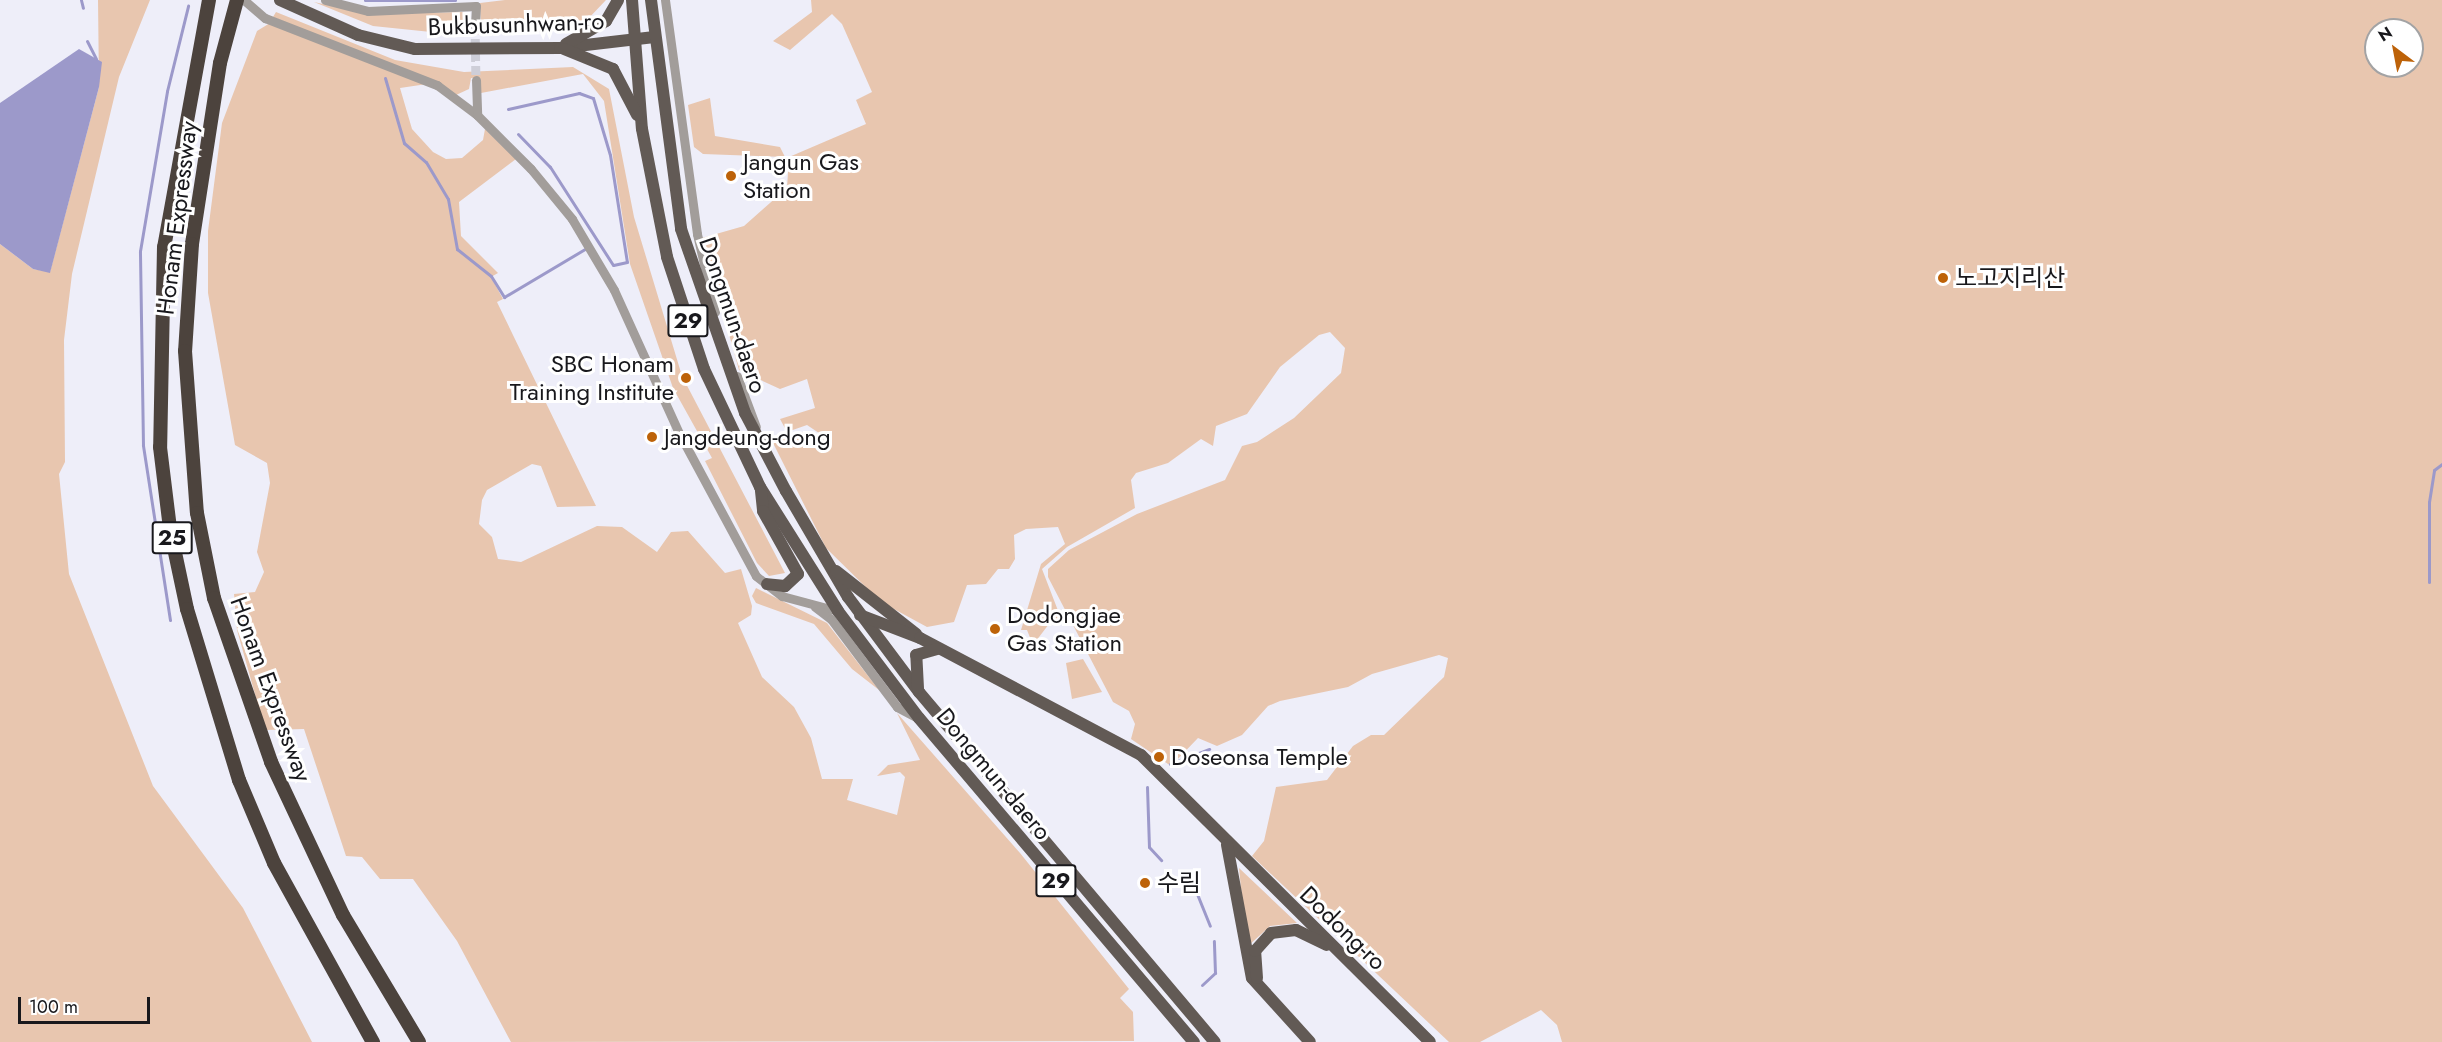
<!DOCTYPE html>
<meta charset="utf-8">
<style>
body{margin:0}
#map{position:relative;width:2442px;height:1042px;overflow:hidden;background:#eeeef9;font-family:Jost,"Noto Sans KR",sans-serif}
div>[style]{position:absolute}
.green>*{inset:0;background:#e8c6af}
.water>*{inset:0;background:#9c99ca}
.stream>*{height:3px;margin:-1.5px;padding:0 1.5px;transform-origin:1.5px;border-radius:1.5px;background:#9c99ca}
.minor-tunnel>*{height:9px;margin-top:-4.5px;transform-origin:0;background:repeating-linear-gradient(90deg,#ceced8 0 9px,transparent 0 13.5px)}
.minor>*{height:9px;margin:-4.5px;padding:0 4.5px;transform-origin:4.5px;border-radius:4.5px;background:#a29d9a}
.major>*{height:12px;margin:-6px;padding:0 6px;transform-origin:6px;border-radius:6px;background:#625a55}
.highway>*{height:14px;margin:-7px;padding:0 7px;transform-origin:7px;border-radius:7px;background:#4c433d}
.dots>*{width:16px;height:16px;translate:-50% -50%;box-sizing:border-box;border:3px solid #fff;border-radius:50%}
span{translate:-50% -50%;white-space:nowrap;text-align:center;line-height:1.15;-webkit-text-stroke:6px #fff;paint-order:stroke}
.shield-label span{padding:2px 4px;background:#fff;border:2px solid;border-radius:4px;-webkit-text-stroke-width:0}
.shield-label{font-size:22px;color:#18181c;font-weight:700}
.street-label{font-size:24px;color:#18181c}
.poi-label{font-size:24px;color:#18181c}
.left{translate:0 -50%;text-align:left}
.right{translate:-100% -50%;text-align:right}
.north{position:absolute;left:2364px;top:18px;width:60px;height:60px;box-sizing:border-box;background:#fff;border:2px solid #a3a3a4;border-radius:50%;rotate:328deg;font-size:16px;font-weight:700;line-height:24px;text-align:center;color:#18181c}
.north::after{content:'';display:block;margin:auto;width:21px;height:27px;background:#bd6208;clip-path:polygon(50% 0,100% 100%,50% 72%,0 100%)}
.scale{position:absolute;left:18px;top:997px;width:132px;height:27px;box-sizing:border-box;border:3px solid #18181c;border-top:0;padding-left:8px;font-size:18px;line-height:21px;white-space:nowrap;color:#18181c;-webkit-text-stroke:4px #fff;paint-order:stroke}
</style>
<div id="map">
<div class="green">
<div style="clip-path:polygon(98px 0,150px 0,119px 77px,72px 274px,64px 340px,65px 462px,59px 474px,69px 574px,153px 786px,243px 908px,312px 1042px,0 1042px,0 244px,33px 269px,50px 272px,99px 87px)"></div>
<div style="clip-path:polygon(505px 0,606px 0,588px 19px,542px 32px,460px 35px,373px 26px,314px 2px,369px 14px,463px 12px,470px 26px,481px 25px,480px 3px)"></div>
<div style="clip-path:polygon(evenodd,811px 0,2442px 0,2442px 1042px,1562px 1042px,1557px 1025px,1541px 1010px,1480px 1042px,1449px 1042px,1252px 856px,1264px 841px,1276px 787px,1327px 780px,1353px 746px,1371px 735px,1384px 735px,1444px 677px,1448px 658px,1439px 655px,1372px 674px,1348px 687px,1280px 701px,1268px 706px,1242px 735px,1217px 746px,1198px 738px,1171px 766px,1131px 739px,1135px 724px,1129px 711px,1113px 702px,1048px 577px,1048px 569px,1069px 550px,1137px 514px,1225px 480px,1242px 446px,1257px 442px,1294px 418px,1341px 373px,1345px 348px,1330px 332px,1319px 335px,1280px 367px,1247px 414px,1216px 426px,1213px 446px,1201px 439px,1168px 463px,1136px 473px,1131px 480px,1135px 508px,1067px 547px,1042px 569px,1062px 621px,1052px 620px,1033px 645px,1027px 630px,1021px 630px,1041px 564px,1065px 544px,1058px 527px,1026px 529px,1014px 535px,1015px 559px,1009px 569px,998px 569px,986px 584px,967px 585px,954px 622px,927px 627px,881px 602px,826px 548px,773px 443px,806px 431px,822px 443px,825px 437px,807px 425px,787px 432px,780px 419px,815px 408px,807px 379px,780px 389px,739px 370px,702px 238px,744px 226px,787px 188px,789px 157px,866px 124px,856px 100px,872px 92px,842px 24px,832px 14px,790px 50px,773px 41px,812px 12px,811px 0,2376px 30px,2412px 30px,2412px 66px,2376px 66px,2376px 30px)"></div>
<div style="clip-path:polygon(276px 12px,395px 60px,464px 72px,573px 67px,609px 89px,634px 217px,682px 376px,785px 573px,769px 576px,757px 563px,705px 461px,712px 458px,673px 388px,630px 264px,604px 101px,583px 74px,481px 93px,480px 79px,471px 78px,469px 89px,456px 95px,273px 17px)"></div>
<div style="clip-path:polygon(270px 23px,427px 84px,400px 88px,412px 129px,433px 152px,446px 159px,462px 158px,483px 140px,485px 129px,516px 159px,459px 202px,461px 236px,498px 273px,491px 277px,503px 299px,497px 302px,596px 506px,557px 507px,541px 466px,532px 464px,487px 490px,482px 500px,479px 524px,492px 537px,498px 559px,521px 562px,597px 526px,622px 527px,657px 552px,671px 532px,688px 531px,725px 573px,741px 569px,752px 606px,751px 615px,738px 623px,762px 677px,794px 707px,811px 738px,822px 779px,853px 779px,847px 800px,897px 815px,905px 777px,900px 772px,877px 776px,888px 765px,920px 760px,897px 713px,1020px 853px,1129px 989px,1120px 998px,1133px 1012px,1134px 1041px,511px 1042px,457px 941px,413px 879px,380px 879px,362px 857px,346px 856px,304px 729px,265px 730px,237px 630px,234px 594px,255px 592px,264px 572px,257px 552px,270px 483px,267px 463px,235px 445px,208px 293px,208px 231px,222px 123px,257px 31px)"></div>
<div style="clip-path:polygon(710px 98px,715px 136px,780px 147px,785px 157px,703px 154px,694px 147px,688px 105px)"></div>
<div style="clip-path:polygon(756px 588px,827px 623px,879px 690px,852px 669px,814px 624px,756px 603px,752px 596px)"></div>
<div style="clip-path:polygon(1083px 659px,1102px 692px,1072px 699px,1066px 663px)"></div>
<div style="clip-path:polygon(1239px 868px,1297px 923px,1270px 926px,1247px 947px)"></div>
</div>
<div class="water">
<div style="clip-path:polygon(79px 49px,102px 62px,99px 87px,50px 273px,33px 269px,0 244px,0 103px)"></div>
</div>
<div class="stream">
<div style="left:81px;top:0;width:8px;rotate:76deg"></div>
<div style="left:365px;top:0;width:90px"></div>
<div style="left:87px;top:41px;width:20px;rotate:63deg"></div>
<div style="left:385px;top:78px;width:68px;rotate:73.7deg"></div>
<div style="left:404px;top:143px;width:29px;rotate:41deg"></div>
<div style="left:426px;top:162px;width:43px;rotate:59.3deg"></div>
<div style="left:448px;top:199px;width:51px;rotate:79.8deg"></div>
<div style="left:457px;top:249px;width:43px;rotate:38.5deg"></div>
<div style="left:491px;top:276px;width:25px;rotate:58deg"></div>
<div style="left:504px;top:297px;width:94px;rotate:-30.7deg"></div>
<div style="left:508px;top:109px;width:73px;rotate:-12.7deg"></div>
<div style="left:579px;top:93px;width:15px;rotate:20deg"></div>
<div style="left:593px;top:98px;width:59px;rotate:73.4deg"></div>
<div style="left:610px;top:155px;width:108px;rotate:81deg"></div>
<div style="left:627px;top:262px;width:14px;rotate:168deg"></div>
<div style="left:613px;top:265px;width:117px;rotate:-122.7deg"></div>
<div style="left:550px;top:167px;width:46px;rotate:-134.1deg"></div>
<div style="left:2429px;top:582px;width:80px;rotate:-90deg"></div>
<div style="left:2429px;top:502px;width:32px;rotate:-81deg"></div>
<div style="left:2434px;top:470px;width:10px;rotate:-37deg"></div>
<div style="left:170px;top:620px;width:177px;rotate:-98.8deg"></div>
<div style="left:143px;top:445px;width:194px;rotate:-90.9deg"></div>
<div style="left:140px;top:251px;width:162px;rotate:-80.4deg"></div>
<div style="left:167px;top:91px;width:88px;rotate:-76.1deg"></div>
<div style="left:1170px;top:764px;width:42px;rotate:-21deg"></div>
<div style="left:1147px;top:787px;width:60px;rotate:88.1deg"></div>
<div style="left:1149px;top:847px;width:18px;rotate:47deg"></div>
<div style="left:1193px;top:884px;width:45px;rotate:68deg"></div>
<div style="left:1202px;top:985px;width:18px;rotate:-43deg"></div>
<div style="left:1215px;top:973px;width:32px;rotate:-92deg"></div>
</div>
<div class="minor-tunnel">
<div style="left:475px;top:25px;width:55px;rotate:89deg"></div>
</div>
<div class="minor">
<div style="left:244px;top:0;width:28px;rotate:41deg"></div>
<div style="left:265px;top:18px;width:185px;rotate:21.3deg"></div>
<div style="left:437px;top:85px;width:50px;rotate:36.9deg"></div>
<div style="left:477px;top:115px;width:76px;rotate:45deg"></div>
<div style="left:531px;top:169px;width:65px;rotate:50.6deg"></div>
<div style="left:572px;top:219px;width:82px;rotate:59.4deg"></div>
<div style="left:614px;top:290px;width:157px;rotate:65.6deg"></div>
<div style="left:679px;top:433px;width:162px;rotate:61.7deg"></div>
<div style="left:756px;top:576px;width:33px;rotate:38deg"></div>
<div style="left:782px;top:596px;width:58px;rotate:15deg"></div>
<div style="left:325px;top:0;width:44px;rotate:14.3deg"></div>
<div style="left:368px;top:11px;width:108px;rotate:-2.7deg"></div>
<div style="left:476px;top:6px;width:19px;rotate:93deg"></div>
<div style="left:665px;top:0;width:236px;rotate:82.2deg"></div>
<div style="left:697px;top:234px;width:80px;rotate:77deg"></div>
<div style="left:476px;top:80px;width:35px;rotate:88deg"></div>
<div style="left:737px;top:376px;width:54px;rotate:69.6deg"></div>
<div style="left:815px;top:607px;width:20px;rotate:37deg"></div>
<div style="left:831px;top:619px;width:110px;rotate:53.1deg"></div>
<div style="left:897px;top:707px;width:24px;rotate:28deg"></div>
</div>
<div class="major">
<div style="left:280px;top:0;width:85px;rotate:24.2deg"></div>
<div style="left:358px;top:35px;width:59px;rotate:13.8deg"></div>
<div style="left:415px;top:49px;width:145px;rotate:-0.4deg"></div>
<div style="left:560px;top:48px;width:95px;rotate:-6.7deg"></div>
<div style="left:632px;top:0;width:129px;rotate:85.6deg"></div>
<div style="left:642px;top:129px;width:130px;rotate:78.9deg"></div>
<div style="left:667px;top:257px;width:118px;rotate:71.7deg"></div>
<div style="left:704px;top:369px;width:131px;rotate:64.6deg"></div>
<div style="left:760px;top:487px;width:146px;rotate:57.8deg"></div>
<div style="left:838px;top:611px;width:134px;rotate:52.9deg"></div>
<div style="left:919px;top:718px;width:425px;rotate:49.7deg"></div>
<div style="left:651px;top:0;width:231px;rotate:82.5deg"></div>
<div style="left:681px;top:229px;width:195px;rotate:70.8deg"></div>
<div style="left:745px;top:413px;width:88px;rotate:62.3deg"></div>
<div style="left:786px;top:491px;width:123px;rotate:59.7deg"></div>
<div style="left:848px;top:597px;width:119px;rotate:53.2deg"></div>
<div style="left:919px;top:692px;width:458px;rotate:49.8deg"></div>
<div style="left:566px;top:44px;width:46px;rotate:-29.9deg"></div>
<div style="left:606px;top:21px;width:24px;rotate:-60deg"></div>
<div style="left:564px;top:49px;width:53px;rotate:22.2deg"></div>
<div style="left:613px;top:69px;width:52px;rotate:62.4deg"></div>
<div style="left:761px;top:491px;width:20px;rotate:84deg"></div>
<div style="left:763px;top:511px;width:72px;rotate:60.9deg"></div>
<div style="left:798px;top:574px;width:18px;rotate:137deg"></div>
<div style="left:785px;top:586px;width:18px;rotate:-174deg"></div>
<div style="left:836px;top:571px;width:102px;rotate:38.2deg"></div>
<div style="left:860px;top:615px;width:64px;rotate:21deg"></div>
<div style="left:920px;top:638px;width:250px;rotate:27.9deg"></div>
<div style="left:1141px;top:755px;width:407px;rotate:44.8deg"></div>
<div style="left:918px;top:688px;width:33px;rotate:-93deg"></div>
<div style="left:916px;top:655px;width:22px;rotate:-16deg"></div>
<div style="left:1227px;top:845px;width:135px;rotate:79.4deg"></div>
<div style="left:1252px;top:978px;width:86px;rotate:47.8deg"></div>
<div style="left:1257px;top:978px;width:27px;rotate:-94deg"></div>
<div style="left:1255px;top:951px;width:24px;rotate:-48deg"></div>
<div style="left:1271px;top:933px;width:25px;rotate:-7deg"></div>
<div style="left:1296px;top:930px;width:34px;rotate:26deg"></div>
</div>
<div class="highway">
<div style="left:209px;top:0;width:251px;rotate:100.3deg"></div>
<div style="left:164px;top:247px;width:200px;rotate:91.1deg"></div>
<div style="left:160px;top:447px;width:83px;rotate:83deg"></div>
<div style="left:170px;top:529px;width:82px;rotate:78deg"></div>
<div style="left:187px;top:609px;width:179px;rotate:73.1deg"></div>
<div style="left:239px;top:780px;width:90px;rotate:67.1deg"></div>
<div style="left:274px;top:863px;width:205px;rotate:61.1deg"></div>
<div style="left:237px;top:0;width:65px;rotate:105.1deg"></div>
<div style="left:220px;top:63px;width:183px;rotate:98.8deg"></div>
<div style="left:192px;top:244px;width:107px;rotate:93.7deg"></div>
<div style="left:185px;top:351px;width:162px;rotate:85.8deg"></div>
<div style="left:197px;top:513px;width:87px;rotate:78.7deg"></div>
<div style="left:214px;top:598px;width:174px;rotate:70.8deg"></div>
<div style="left:271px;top:762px;width:169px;rotate:64.8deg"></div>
<div style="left:343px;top:915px;width:148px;rotate:59.1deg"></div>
</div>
<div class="dots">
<div style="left:731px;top:176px;background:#bd6208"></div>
<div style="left:1943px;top:278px;background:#bd6208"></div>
<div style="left:686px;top:378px;background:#bd6208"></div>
<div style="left:652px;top:437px;background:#bd6208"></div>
<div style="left:995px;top:629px;background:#bd6208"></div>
<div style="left:1159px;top:757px;background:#bd6208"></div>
<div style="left:1145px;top:883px;background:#bd6208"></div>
</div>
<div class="shield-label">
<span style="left:688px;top:321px">29</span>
<span style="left:172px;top:538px">25</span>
<span style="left:1056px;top:881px">29</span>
</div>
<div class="street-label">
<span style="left:516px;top:24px;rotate:-2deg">Bukbusunhwan-ro</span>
<span style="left:177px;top:218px;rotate:-83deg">Honam Expressway</span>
<span style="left:733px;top:315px;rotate:71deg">Dongmun-daero</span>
<span style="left:271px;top:689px;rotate:70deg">Honam Expressway</span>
<span style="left:994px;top:774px;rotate:50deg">Dongmun-daero</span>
<span style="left:1343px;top:928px;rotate:44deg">Dodong-ro</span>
</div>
<div class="poi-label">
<span class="left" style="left:743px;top:176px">Jangun Gas<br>Station</span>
<span class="left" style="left:1955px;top:278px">노고지리산</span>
<span class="right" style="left:674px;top:378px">SBC Honam<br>Training Institute</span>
<span class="left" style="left:664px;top:437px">Jangdeung-dong</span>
<span class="left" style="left:1007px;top:629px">Dodongjae<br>Gas Station</span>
<span class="left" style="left:1171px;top:757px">Doseonsa Temple</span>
<span class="left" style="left:1157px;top:883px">수림</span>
</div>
<div class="north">N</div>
<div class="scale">100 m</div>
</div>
